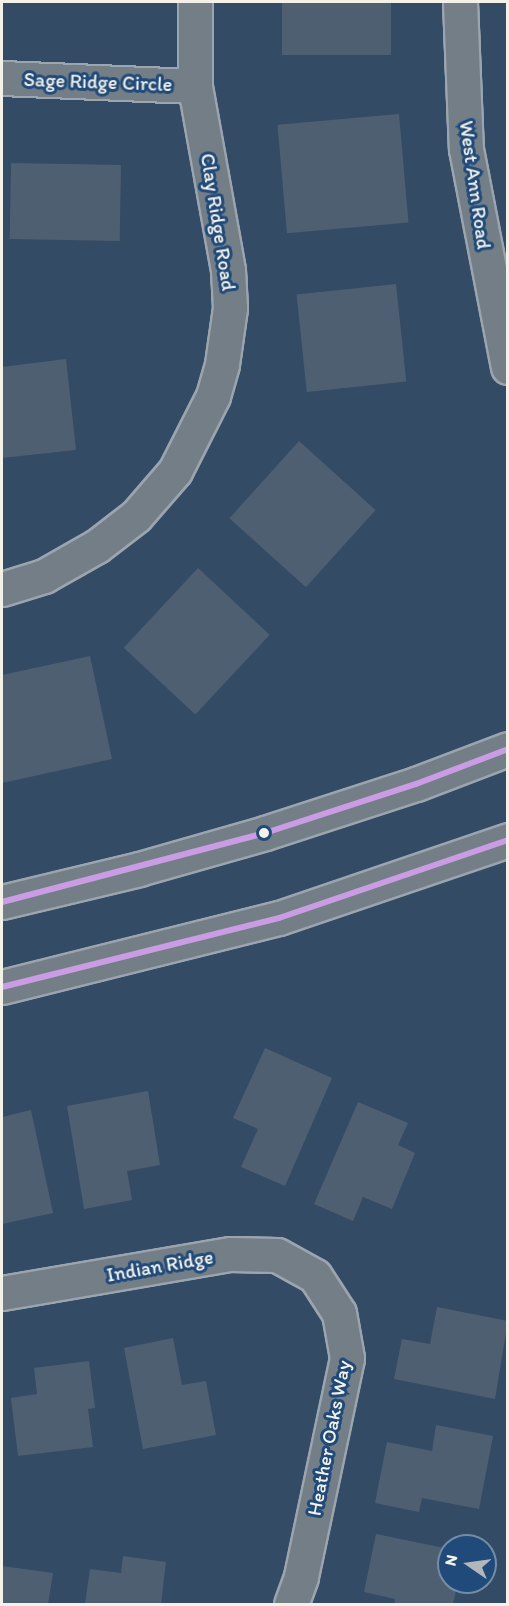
<!DOCTYPE html>
<style>
body{margin:0}
#map{position:relative;width:509px;height:1606px;overflow:hidden;background:#344b65;font-family:Itim,sans-serif}
div>[style]{position:absolute}
.building>*{inset:0;background:#4e5f72;transform-origin:0 0}
.roads{filter:drop-shadow(2px 0 #9ba5af) drop-shadow(-2px 0 #9ba5af) drop-shadow(0 2px #9ba5af) drop-shadow(0 -2px #9ba5af)}
.minor>*{height:33px;margin:-16.5px;padding:0 16.5px;transform-origin:16.5px;border-radius:16.5px;background:#737e87}
.secondary>*{height:33px;margin:-16.5px;padding:0 16.5px;transform-origin:16.5px;border-radius:16.5px;background:#737e87}
.primary>*{height:33px;margin:-16.5px;padding:0 16.5px;transform-origin:16.5px;border-radius:16.5px;background:#737e87}
.bus-1>*{height:6px;margin:-3px;padding:0 3px;transform-origin:3px;border-radius:3px;background:#c99ce3}
.dots>*{width:16px;height:16px;translate:-50% -50%;box-sizing:border-box;border:3px solid #1f4a7a;border-radius:50%}
span{translate:-50% -50%;white-space:nowrap;text-align:center;line-height:1.15;-webkit-text-stroke:6px #1f4a7a;paint-order:stroke}
.street-label{font-size:20px;color:#f4f1e8}
.frame{position:absolute;inset:0;border:3px solid #f4f1e8;pointer-events:none}
.north{position:absolute;left:437px;top:1534px;width:60px;height:60px;box-sizing:border-box;background:#1f4a7a;border:2px solid #748da6;border-radius:50%;rotate:283deg;font-size:16px;font-weight:700;line-height:24px;text-align:center;color:#f4f1e8}
.north::after{content:'';display:block;margin:auto;width:21px;height:27px;background:#b1b7ba;clip-path:polygon(50% 0,100% 100%,50% 72%,0 100%)}
</style>
<div id="map">
<div class="building">
<div style="left:282px;top:2px;width:109px;height:53px"></div>
<div style="left:399px;top:114px;width:109px;height:122px;rotate:85deg"></div>
<div style="left:11px;top:163px;width:110px;height:76px;rotate:1deg"></div>
<div style="left:396px;top:284px;width:98px;height:100px;rotate:84deg"></div>
<div style="clip-path:polygon(66px 359px,76px 450px,2px 458px,2px 367px)"></div>
<div style="left:299px;top:441px;width:103px;height:104px;rotate:42deg"></div>
<div style="left:198px;top:568px;width:98px;height:109px;rotate:43deg"></div>
<div style="clip-path:polygon(90px 656px,112px 759px,2px 783px,2px 675px)"></div>
<div style="clip-path:polygon(265px 1048px,332px 1078px,285px 1186px,241px 1167px,258px 1129px,233px 1118px)"></div>
<div style="clip-path:polygon(148px 1091px,160px 1165px,127px 1171px,132px 1200px,84px 1209px,67px 1106px)"></div>
<div style="clip-path:polygon(358px 1102px,408px 1123px,398px 1145px,415px 1153px,392px 1209px,363px 1197px,353px 1221px,314px 1204px)"></div>
<div style="clip-path:polygon(31px 1110px,53px 1213px,2px 1224px,2px 1117px)"></div>
<div style="clip-path:polygon(437px 1307px,508px 1321px,495px 1399px,394px 1379px,402px 1339px,430px 1344px)"></div>
<div style="clip-path:polygon(173px 1338px,182px 1385px,206px 1381px,216px 1435px,143px 1449px,124px 1348px)"></div>
<div style="clip-path:polygon(89px 1361px,95px 1408px,88px 1409px,93px 1447px,18px 1456px,11px 1398px,37px 1394px,34px 1368px)"></div>
<div style="clip-path:polygon(436px 1425px,493px 1436px,479px 1509px,422px 1498px,419px 1512px,375px 1503px,387px 1442px,432px 1451px)"></div>
<div style="clip-path:polygon(376px 1534px,449px 1549px,449px 1582px,458px 1582px,453px 1604px,394px 1604px,395px 1599px,364px 1592px)"></div>
<div style="clip-path:polygon(123px 1556px,166px 1562px,161px 1604px,85px 1604px,90px 1569px,121px 1573px)"></div>
<div style="clip-path:polygon(2px 1566px,53px 1573px,48px 1604px,2px 1604px)"></div>
</div>
<div class="roads">
<div class="minor">
<div style="left:2px;top:78px;width:193px;rotate:2.4deg"></div>
<div style="left:2px;top:589px;width:44px;rotate:-17.2deg"></div>
<div style="left:44px;top:576px;width:61px;rotate:-29.5deg"></div>
<div style="left:97px;top:546px;width:49px;rotate:-37.6deg"></div>
<div style="left:136px;top:516px;width:60px;rotate:-49.1deg"></div>
<div style="left:175px;top:471px;width:84px;rotate:-63.1deg"></div>
<div style="left:213px;top:396px;width:33px;rotate:-74deg"></div>
<div style="left:222px;top:364px;width:57px;rotate:-81.9deg"></div>
<div style="left:230px;top:308px;width:38px;rotate:-93deg"></div>
<div style="left:228px;top:270px;width:187px;rotate:-100.2deg"></div>
<div style="left:195px;top:86px;width:84px;rotate:-90deg"></div>
<div style="left:2px;top:1293px;width:231px;rotate:-9.7deg"></div>
<div style="left:230px;top:1254px;width:47px;rotate:1.2deg"></div>
<div style="left:277px;top:1255px;width:43px;rotate:28.9deg"></div>
<div style="left:315px;top:1276px;width:44px;rotate:57deg"></div>
<div style="left:339px;top:1313px;width:46px;rotate:79.9deg"></div>
<div style="left:347px;top:1358px;width:224px;rotate:101.9deg"></div>
<div style="left:301px;top:1577px;width:29px;rotate:110deg"></div>
</div>
<div class="secondary">
<div style="left:2px;top:902px;width:141px;rotate:-13.5deg"></div>
<div style="left:139px;top:869px;width:131px;rotate:-15.9deg"></div>
<div style="left:265px;top:833px;width:159px;rotate:-18deg"></div>
<div style="left:416px;top:784px;width:98px;rotate:-20.8deg"></div>
<div style="left:2px;top:987px;width:285px;rotate:-14deg"></div>
<div style="left:279px;top:918px;width:242px;rotate:-18.8deg"></div>
</div>
<div class="primary">
<div style="left:460px;top:2px;width:147px;rotate:87.7deg"></div>
<div style="left:466px;top:149px;width:222px;rotate:79.1deg"></div>
</div>
</div>
<div class="bus-1">
<div style="left:2px;top:902px;width:272px;rotate:-14.7deg"></div>
<div style="left:265px;top:833px;width:159px;rotate:-18deg"></div>
<div style="left:416px;top:784px;width:98px;rotate:-20.8deg"></div>
<div style="left:2px;top:987px;width:285px;rotate:-14deg"></div>
<div style="left:279px;top:918px;width:242px;rotate:-18.8deg"></div>
</div>
<div class="dots">
<div style="left:264px;top:833px;background:#f4f1e8"></div>
</div>
<div class="street-label">
<span style="left:98px;top:82px;rotate:2deg">Sage Ridge Circle</span>
<span style="left:475px;top:185px;rotate:82deg">West Ann Road</span>
<span style="left:218px;top:222px;rotate:81deg">Clay Ridge Road</span>
<span style="left:160px;top:1266px;rotate:-10deg">Indian Ridge</span>
<span style="left:329px;top:1438px;rotate:-79deg">Heather Oaks Way</span>
</div>
<div class="frame"></div>
<div class="north">N</div>
</div>
